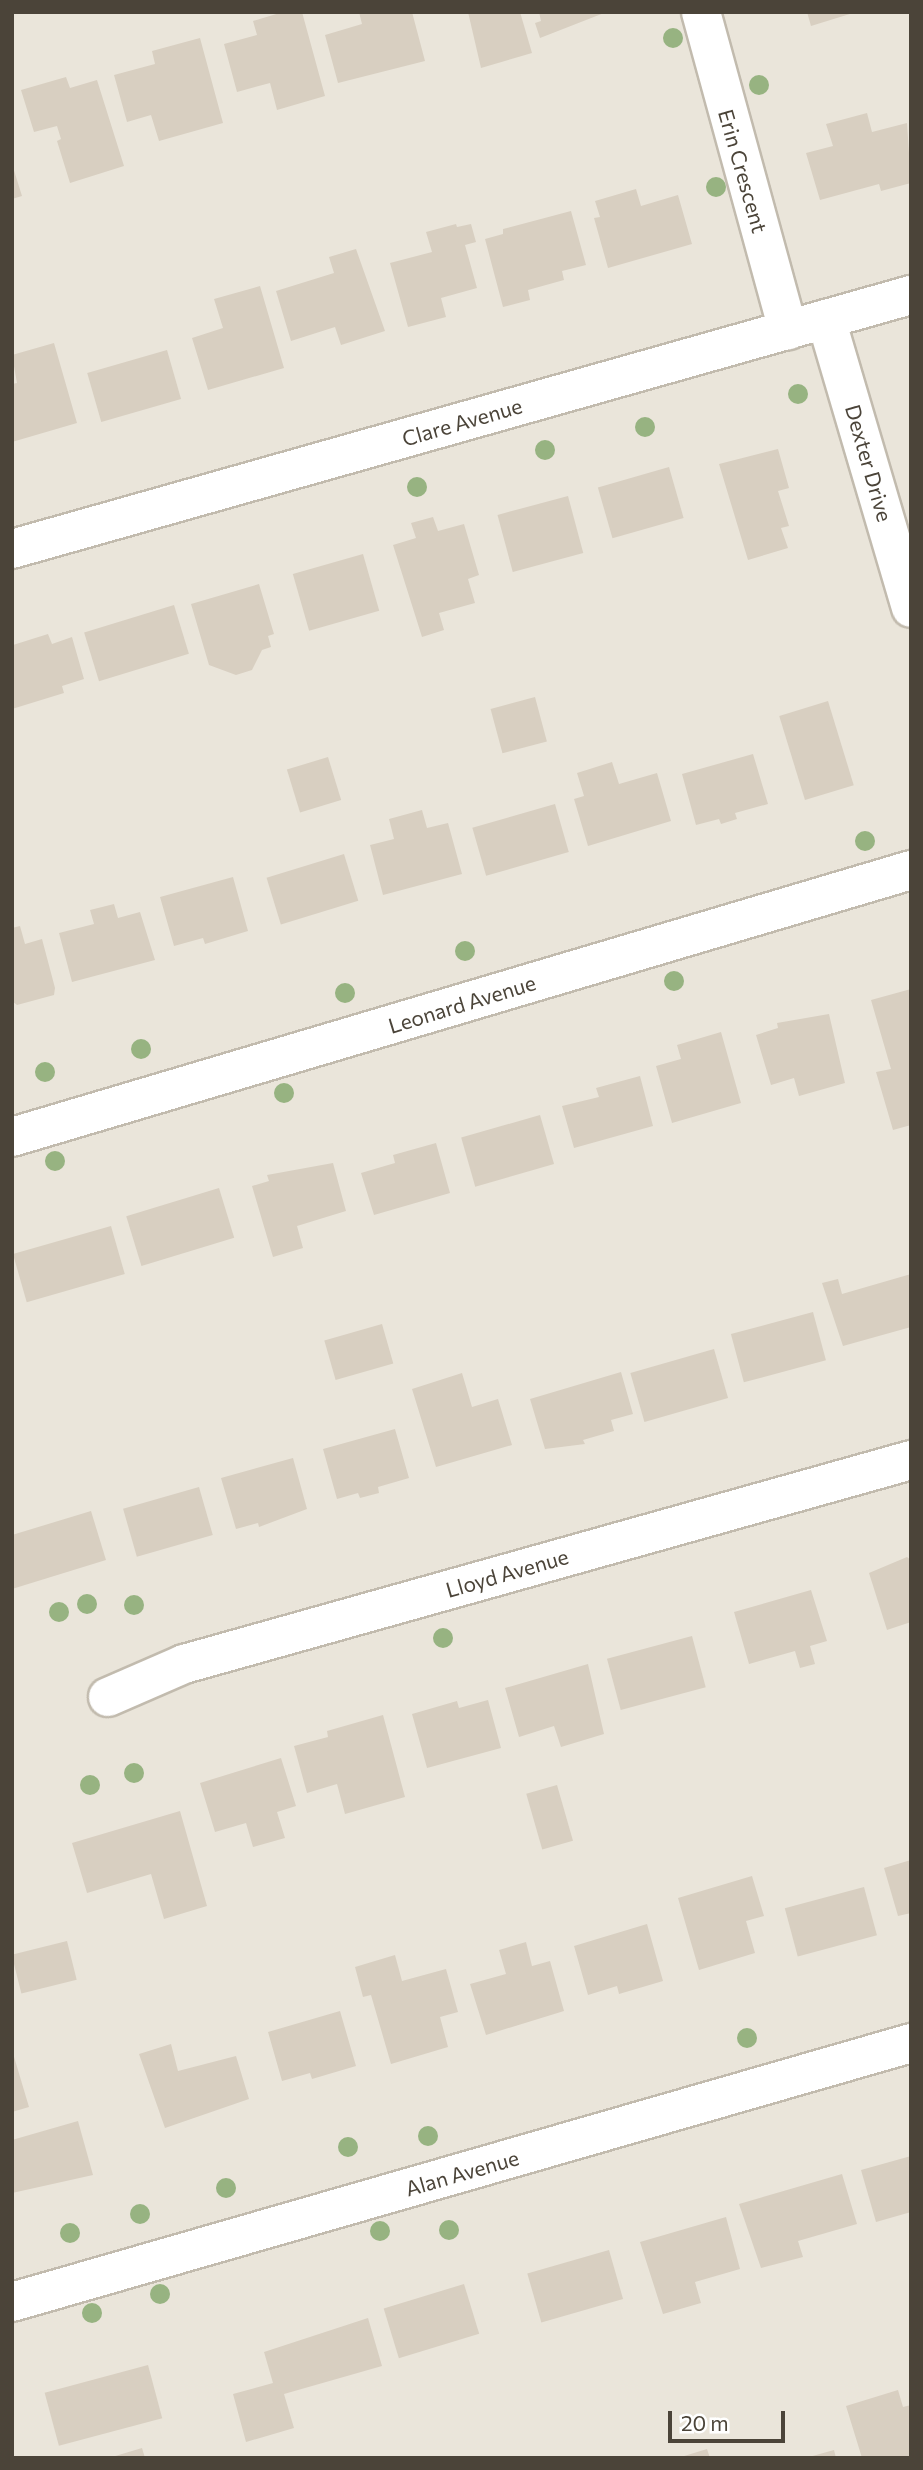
<!DOCTYPE html>
<style>
body{margin:0}
#map{position:relative;width:923px;height:2470px;overflow:hidden;background:#f6f3ec;font-family:Commissioner,sans-serif}
div>[style]{position:absolute}
.residential>*{inset:0;background:#eae5da;transform-origin:0 0}
.building>*{inset:0;background:#d8cfc1;transform-origin:0 0}
.roads{filter:drop-shadow(2px 0 #c2bbae) drop-shadow(-2px 0 #c2bbae) drop-shadow(0 2px #c2bbae) drop-shadow(0 -2px #c2bbae)}
.minor>*{height:38px;margin:-19px;padding:0 19px;transform-origin:19px;border-radius:19px;background:#fff}
.trees>*{width:20px;height:20px;margin:-10px;border-radius:50%;background:#97b381}
span{translate:-50% -50%;white-space:nowrap;text-align:center;line-height:1.15;-webkit-text-stroke:5px #fff;paint-order:stroke}
.street-label{font-size:21px;color:#4b4439}
.frame{position:absolute;inset:0;border:14px solid #4b4439;pointer-events:none}
.scale{position:absolute;left:668px;top:2411px;width:117px;height:32px;box-sizing:border-box;border:4px solid #4b4439;border-top:0;padding-left:9px;font-size:21px;line-height:24px;white-space:nowrap;color:#4b4439;-webkit-text-stroke:5px #fff;paint-order:stroke}
</style>
<div id="map">
<div class="residential">
<div style="left:12px;top:12px;width:899px;height:2446px"></div>
</div>
<div class="building">
<div style="clip-path:polygon(283px 12px,302px 12px,325px 96px,277px 110px,270px 83px,237px 92px,224px 44px,257px 35px,253px 21px)"></div>
<div style="clip-path:polygon(359px 12px,412px 12px,425px 61px,338px 83px,325px 35px,362px 24px)"></div>
<div style="clip-path:polygon(468px 12px,520px 12px,532px 53px,481px 68px)"></div>
<div style="clip-path:polygon(539px 12px,604px 12px,604px 13px,540px 38px,535px 23px,541px 21px)"></div>
<div style="clip-path:polygon(807px 12px,853px 12px,853px 13px,811px 26px)"></div>
<div style="clip-path:polygon(200px 38px,223px 123px,159px 141px,151px 115px,127px 122px,114px 75px,155px 64px,152px 51px)"></div>
<div style="clip-path:polygon(66px 77px,70px 88px,97px 80px,124px 166px,70px 183px,57px 141px,61px 139px,57px 126px,34px 132px,21px 90px)"></div>
<div style="clip-path:polygon(867px 113px,872px 132px,907px 123px,911px 183px,881px 191px,879px 184px,820px 200px,806px 153px,833px 146px,826px 124px)"></div>
<div style="clip-path:polygon(12px 164px,22px 196px,12px 199px)"></div>
<div style="clip-path:polygon(636px 189px,641px 206px,678px 195px,692px 244px,608px 268px,594px 218px,600px 217px,595px 201px)"></div>
<div style="clip-path:polygon(571px 211px,586px 265px,562px 271px,564px 280px,528px 290px,530px 300px,503px 307px,485px 239px,503px 234px,503px 229px)"></div>
<div style="clip-path:polygon(456px 224px,457px 227px,471px 224px,476px 242px,465px 245px,477px 288px,441px 298px,446px 317px,408px 327px,390px 263px,432px 252px,426px 232px)"></div>
<div style="clip-path:polygon(356px 249px,385px 331px,341px 345px,335px 327px,291px 341px,276px 291px,334px 273px,329px 257px)"></div>
<div style="clip-path:polygon(260px 286px,284px 368px,208px 390px,192px 338px,223px 328px,214px 299px)"></div>
<div style="clip-path:polygon(54px 343px,77px 423px,12px 442px,12px 384px,17px 383px,12px 355px)"></div>
<div style="left:167px;top:350px;width:51px;height:83px;rotate:74deg"></div>
<div style="clip-path:polygon(778px 449px,789px 488px,778px 491px,789px 526px,781px 528px,788px 548px,748px 560px,719px 464px)"></div>
<div style="left:669px;top:467px;width:53px;height:74px;rotate:74deg"></div>
<div style="left:568px;top:496px;width:59px;height:73px;rotate:75deg"></div>
<div style="clip-path:polygon(433px 517px,438px 531px,464px 524px,479px 575px,468px 579px,475px 603px,439px 613px,444px 630px,422px 637px,393px 545px,416px 538px,411px 523px)"></div>
<div style="left:363px;top:554px;width:59px;height:73px;rotate:74deg"></div>
<div style="clip-path:polygon(259px 584px,274px 634px,268px 636px,271px 647px,262px 650px,252px 670px,236px 675px,209px 665px,191px 604px)"></div>
<div style="left:174px;top:605px;width:51px;height:94px;rotate:73deg"></div>
<div style="clip-path:polygon(48px 634px,52px 644px,72px 637px,84px 679px,62px 686px,64px 693px,12px 709px,13px 645px)"></div>
<div style="left:535px;top:697px;width:46px;height:46px;rotate:75deg"></div>
<div style="left:828px;top:701px;width:88px;height:51px;rotate:73deg"></div>
<div style="clip-path:polygon(753px 754px,768px 804px,735px 813px,737px 819px,721px 824px,719px 819px,696px 825px,682px 774px)"></div>
<div style="left:328px;top:757px;width:45px;height:43px;rotate:73deg"></div>
<div style="clip-path:polygon(612px 762px,619px 784px,657px 773px,671px 821px,588px 846px,574px 799px,584px 796px,577px 773px)"></div>
<div style="left:555px;top:804px;width:50px;height:86px;rotate:74deg"></div>
<div style="clip-path:polygon(422px 810px,427px 828px,448px 823px,462px 874px,383px 895px,370px 845px,394px 839px,389px 819px)"></div>
<div style="left:344px;top:854px;width:49px;height:81px;rotate:73deg"></div>
<div style="clip-path:polygon(233px 877px,248px 931px,205px 944px,203px 938px,174px 946px,160px 897px)"></div>
<div style="clip-path:polygon(114px 904px,118px 918px,140px 912px,155px 960px,72px 982px,59px 933px,94px 924px,90px 910px)"></div>
<div style="clip-path:polygon(20px 926px,25px 944px,42px 939px,55px 988px,54px 995px,17px 1005px,12px 1001px,12px 928px)"></div>
<div style="clip-path:polygon(911px 989px,911px 1125px,893px 1130px,876px 1072px,891px 1069px,871px 1000px)"></div>
<div style="clip-path:polygon(829px 1014px,845px 1083px,799px 1096px,794px 1078px,771px 1085px,756px 1035px,778px 1028px,777px 1023px)"></div>
<div style="clip-path:polygon(721px 1032px,741px 1103px,672px 1123px,656px 1066px,681px 1059px,677px 1045px)"></div>
<div style="clip-path:polygon(640px 1076px,653px 1126px,574px 1148px,562px 1106px,599px 1097px,596px 1088px)"></div>
<div style="left:540px;top:1115px;width:51px;height:82px;rotate:74deg"></div>
<div style="clip-path:polygon(436px 1143px,450px 1193px,374px 1215px,361px 1173px,395px 1163px,393px 1155px)"></div>
<div style="clip-path:polygon(333px 1163px,346px 1211px,297px 1226px,303px 1248px,273px 1257px,252px 1186px,269px 1181px,267px 1175px)"></div>
<div style="left:219px;top:1188px;width:52px;height:97px;rotate:73deg"></div>
<div style="left:111px;top:1226px;width:50px;height:102px;rotate:74deg"></div>
<div style="clip-path:polygon(911px 1274px,911px 1327px,843px 1346px,822px 1283px,838px 1279px,842px 1294px)"></div>
<div style="left:813px;top:1312px;width:50px;height:85px;rotate:75deg"></div>
<div style="left:382px;top:1324px;width:41px;height:60px;rotate:74deg"></div>
<div style="left:714px;top:1349px;width:51px;height:87px;rotate:74deg"></div>
<div style="clip-path:polygon(621px 1372px,633px 1414px,611px 1420px,614px 1431px,583px 1440px,585px 1444px,545px 1449px,530px 1399px)"></div>
<div style="clip-path:polygon(462px 1373px,472px 1407px,498px 1399px,512px 1445px,436px 1467px,412px 1389px)"></div>
<div style="clip-path:polygon(395px 1429px,409px 1478px,378px 1487px,379px 1493px,360px 1498px,358px 1493px,337px 1499px,323px 1449px)"></div>
<div style="clip-path:polygon(293px 1458px,307px 1509px,259px 1527px,258px 1523px,236px 1529px,221px 1478px)"></div>
<div style="left:199px;top:1487px;width:50px;height:79px;rotate:74deg"></div>
<div style="clip-path:polygon(91px 1511px,106px 1560px,12px 1589px,12px 1535px)"></div>
<div style="clip-path:polygon(907px 1557px,911px 1560px,911px 1622px,887px 1630px,869px 1573px)"></div>
<div style="clip-path:polygon(811px 1590px,827px 1641px,810px 1646px,815px 1664px,800px 1668px,795px 1651px,749px 1664px,734px 1612px)"></div>
<div style="left:692px;top:1636px;width:53px;height:88px;rotate:75deg"></div>
<div style="clip-path:polygon(588px 1664px,604px 1734px,561px 1747px,554px 1726px,519px 1737px,505px 1688px)"></div>
<div style="clip-path:polygon(488px 1700px,501px 1748px,427px 1768px,412px 1714px,457px 1701px,459px 1708px)"></div>
<div style="clip-path:polygon(383px 1715px,405px 1797px,345px 1814px,337px 1784px,307px 1793px,294px 1746px,328px 1737px,327px 1731px)"></div>
<div style="clip-path:polygon(281px 1758px,296px 1806px,277px 1812px,285px 1838px,253px 1847px,246px 1823px,215px 1832px,200px 1783px)"></div>
<div style="left:557px;top:1785px;width:58px;height:32px;rotate:74deg"></div>
<div style="clip-path:polygon(180px 1811px,207px 1906px,164px 1919px,151px 1874px,87px 1893px,72px 1843px)"></div>
<div style="clip-path:polygon(911px 1860px,911px 1913px,898px 1916px,884px 1868px)"></div>
<div style="clip-path:polygon(752px 1876px,764px 1916px,746px 1921px,755px 1953px,699px 1970px,678px 1898px)"></div>
<div style="left:864px;top:1887px;width:50px;height:82px;rotate:75deg"></div>
<div style="clip-path:polygon(647px 1924px,663px 1981px,619px 1994px,617px 1986px,588px 1995px,574px 1946px)"></div>
<div style="left:67px;top:1941px;width:40px;height:57px;rotate:76deg"></div>
<div style="clip-path:polygon(526px 1942px,532px 1966px,550px 1961px,564px 2011px,486px 2035px,470px 1984px,506px 1974px,499px 1950px)"></div>
<div style="clip-path:polygon(395px 1955px,402px 1981px,446px 1969px,458px 2012px,440px 2017px,448px 2047px,391px 2064px,371px 1995px,363px 1997px,355px 1967px)"></div>
<div style="clip-path:polygon(340px 2011px,356px 2066px,312px 2079px,310px 2073px,282px 2081px,268px 2032px)"></div>
<div style="clip-path:polygon(171px 2044px,178px 2071px,236px 2056px,249px 2099px,165px 2128px,139px 2054px)"></div>
<div style="clip-path:polygon(12px 2050px,29px 2107px,12px 2112px)"></div>
<div style="clip-path:polygon(78px 2121px,93px 2175px,12px 2193px,12px 2140px)"></div>
<div style="clip-path:polygon(911px 2156px,911px 2212px,876px 2222px,861px 2170px)"></div>
<div style="clip-path:polygon(842px 2174px,857px 2224px,798px 2241px,803px 2257px,761px 2268px,739px 2204px)"></div>
<div style="clip-path:polygon(726px 2217px,740px 2269px,695px 2282px,701px 2303px,663px 2314px,640px 2242px)"></div>
<div style="left:609px;top:2250px;width:51px;height:85px;rotate:74deg"></div>
<div style="left:464px;top:2284px;width:52px;height:84px;rotate:73deg"></div>
<div style="clip-path:polygon(368px 2318px,382px 2366px,284px 2394px,294px 2428px,246px 2442px,233px 2394px,273px 2383px,264px 2352px)"></div>
<div style="left:148px;top:2365px;width:55px;height:107px;rotate:75deg"></div>
<div style="clip-path:polygon(898px 2390px,903px 2407px,911px 2405px,911px 2458px,862px 2458px,846px 2406px)"></div>
<div style="clip-path:polygon(142px 2448px,145px 2458px,112px 2458px,112px 2457px)"></div>
<div style="clip-path:polygon(707px 2449px,710px 2458px,681px 2458px,681px 2457px)"></div>
<div style="clip-path:polygon(834px 2450px,836px 2458px,809px 2458px,809px 2457px)"></div>
</div>
<div class="roads">
<div class="minor">
<div style="left:701px;top:12px;width:330px;rotate:74.7deg"></div>
<div style="left:826px;top:319px;width:301px;rotate:73.6deg"></div>
<div style="left:12px;top:549px;width:934px;rotate:-15.78deg"></div>
<div style="left:12px;top:1137px;width:938px;rotate:-16.54deg"></div>
<div style="left:108px;top:1697px;width:83px;rotate:-23.5deg"></div>
<div style="left:184px;top:1664px;width:755px;rotate:-15.67deg"></div>
<div style="left:12px;top:2302px;width:936px;rotate:-16.07deg"></div>
</div>
</div>
<div class="trees">
<div style="left:673px;top:38px"></div>
<div style="left:759px;top:85px"></div>
<div style="left:716px;top:187px"></div>
<div style="left:798px;top:394px"></div>
<div style="left:645px;top:427px"></div>
<div style="left:545px;top:450px"></div>
<div style="left:417px;top:487px"></div>
<div style="left:865px;top:841px"></div>
<div style="left:465px;top:951px"></div>
<div style="left:674px;top:981px"></div>
<div style="left:345px;top:993px"></div>
<div style="left:141px;top:1049px"></div>
<div style="left:45px;top:1072px"></div>
<div style="left:284px;top:1093px"></div>
<div style="left:55px;top:1161px"></div>
<div style="left:87px;top:1604px"></div>
<div style="left:134px;top:1605px"></div>
<div style="left:59px;top:1612px"></div>
<div style="left:443px;top:1638px"></div>
<div style="left:134px;top:1773px"></div>
<div style="left:90px;top:1785px"></div>
<div style="left:747px;top:2038px"></div>
<div style="left:428px;top:2136px"></div>
<div style="left:348px;top:2147px"></div>
<div style="left:226px;top:2188px"></div>
<div style="left:140px;top:2214px"></div>
<div style="left:449px;top:2230px"></div>
<div style="left:380px;top:2231px"></div>
<div style="left:70px;top:2233px"></div>
<div style="left:160px;top:2294px"></div>
<div style="left:92px;top:2313px"></div>
</div>
<div class="street-label">
<span style="left:743px;top:171px;rotate:74deg">Erin Crescent</span>
<span style="left:462px;top:422px;rotate:-16deg">Clare Avenue</span>
<span style="left:869px;top:463px;rotate:74deg">Dexter Drive</span>
<span style="left:462px;top:1004px;rotate:-17deg">Leonard Avenue</span>
<span style="left:507px;top:1573px;rotate:-16deg">Lloyd Avenue</span>
<span style="left:462px;top:2173px;rotate:-16deg">Alan Avenue</span>
</div>
<div class="frame"></div>
<div class="scale">20 m</div>
</div>
